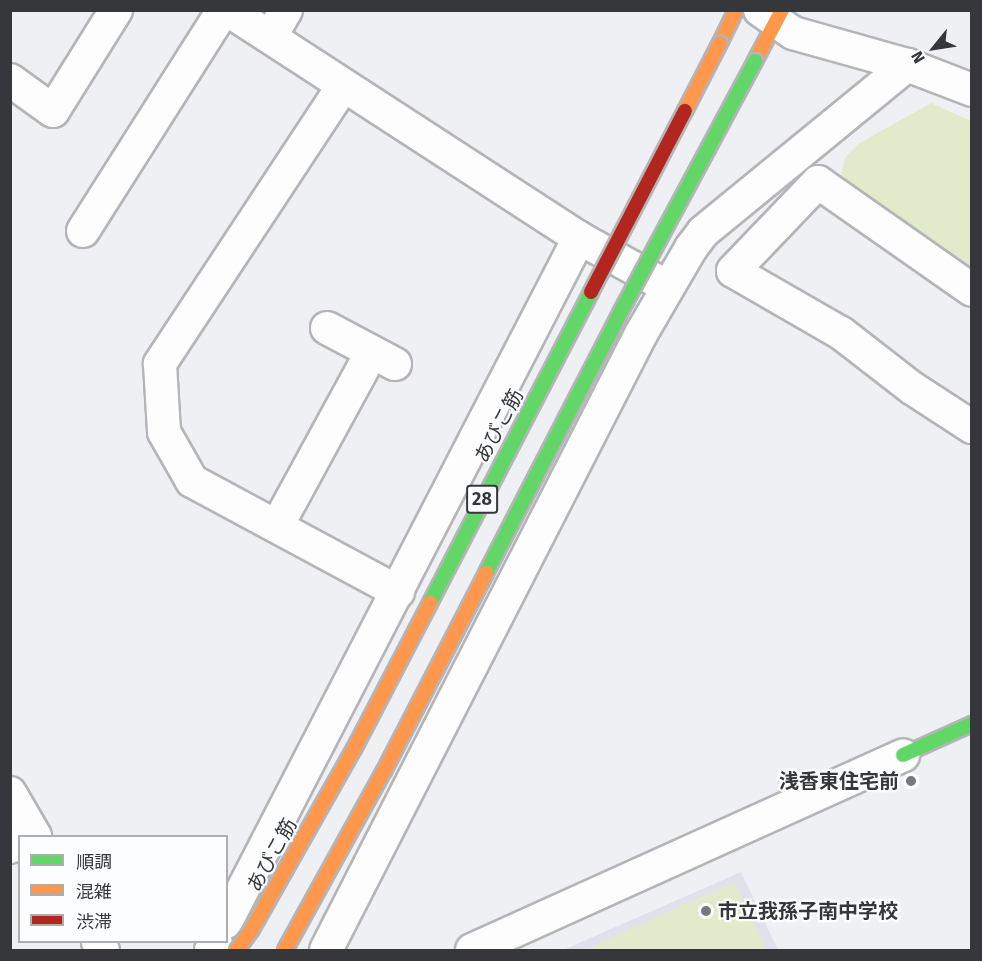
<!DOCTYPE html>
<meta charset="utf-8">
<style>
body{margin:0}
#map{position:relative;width:982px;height:961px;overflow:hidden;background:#eff0f4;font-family:"Fira Sans","Noto Sans JP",sans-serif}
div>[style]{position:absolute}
.built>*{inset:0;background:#dfe2ec}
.green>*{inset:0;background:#e1eacb}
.roads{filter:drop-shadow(2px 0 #b4b5b8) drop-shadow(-2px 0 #b4b5b8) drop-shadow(0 2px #b4b5b8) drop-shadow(0 -2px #b4b5b8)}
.street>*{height:32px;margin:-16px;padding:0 16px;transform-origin:16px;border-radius:16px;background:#fdfdfd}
.fast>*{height:14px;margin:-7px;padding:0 7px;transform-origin:7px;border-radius:7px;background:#63d668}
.slow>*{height:14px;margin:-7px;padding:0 7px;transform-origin:7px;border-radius:7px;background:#ff974d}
.bridges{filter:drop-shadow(2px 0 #b4b5b8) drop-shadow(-2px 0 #b4b5b8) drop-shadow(0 2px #b4b5b8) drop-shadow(0 -2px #b4b5b8)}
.fast-bridge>*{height:14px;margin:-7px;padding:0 7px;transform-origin:7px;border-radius:7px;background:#63d668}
.slow-bridge>*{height:14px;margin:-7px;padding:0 7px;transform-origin:7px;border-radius:7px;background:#ff974d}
.jam-bridge>*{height:14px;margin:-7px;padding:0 7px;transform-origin:7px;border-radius:7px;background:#b3261e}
.dots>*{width:16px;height:16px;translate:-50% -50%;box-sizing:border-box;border:3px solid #fcfdfe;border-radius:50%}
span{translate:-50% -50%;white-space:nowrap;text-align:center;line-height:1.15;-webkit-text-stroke:4.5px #fcfdfe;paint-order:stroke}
.shield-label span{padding:2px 4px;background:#fcfdfe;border:2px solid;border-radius:4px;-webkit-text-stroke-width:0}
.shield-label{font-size:18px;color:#36373a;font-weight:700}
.street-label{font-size:20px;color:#36373a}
.poi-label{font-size:20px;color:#36373a;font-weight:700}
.right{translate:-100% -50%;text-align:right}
.left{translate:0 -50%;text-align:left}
.frame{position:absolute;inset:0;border:12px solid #36373a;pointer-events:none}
.legend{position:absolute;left:18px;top:835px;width:210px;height:108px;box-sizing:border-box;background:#fcfdfe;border:2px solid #adaeb0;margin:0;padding:8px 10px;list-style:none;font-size:18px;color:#36373a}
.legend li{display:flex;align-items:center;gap:12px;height:30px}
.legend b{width:30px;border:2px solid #adaeb0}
.north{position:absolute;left:904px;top:18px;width:60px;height:60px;-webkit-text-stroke:4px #fcfdfe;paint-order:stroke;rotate:240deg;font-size:16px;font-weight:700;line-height:24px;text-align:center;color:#36373a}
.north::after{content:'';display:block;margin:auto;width:21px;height:27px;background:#36373a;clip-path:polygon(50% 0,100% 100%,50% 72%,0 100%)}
</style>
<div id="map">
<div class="built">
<div style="clip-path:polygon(741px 872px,778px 950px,563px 950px)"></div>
</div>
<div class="green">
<div style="clip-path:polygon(931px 103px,971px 121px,971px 275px,839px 183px,845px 158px,858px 144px)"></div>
<div style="clip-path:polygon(734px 882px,767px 950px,584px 950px)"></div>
</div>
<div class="roads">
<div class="street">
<div style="left:228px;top:10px;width:419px;rotate:33deg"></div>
<div style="left:579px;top:238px;width:97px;rotate:28.9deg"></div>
<div style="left:760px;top:10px;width:40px;rotate:34.9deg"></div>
<div style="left:793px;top:33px;width:118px;rotate:15.7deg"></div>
<div style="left:907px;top:65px;width:70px;rotate:21deg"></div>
<div style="left:271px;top:36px;width:30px;rotate:-60deg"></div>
<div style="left:10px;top:80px;width:53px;rotate:35.8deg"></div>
<div style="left:53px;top:111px;width:119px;rotate:-58deg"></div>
<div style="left:343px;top:86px;width:333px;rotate:123.4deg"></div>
<div style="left:160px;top:364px;width:68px;rotate:86.6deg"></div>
<div style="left:164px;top:432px;width:56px;rotate:60.3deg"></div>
<div style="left:192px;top:481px;width:234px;rotate:28.3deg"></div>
<div style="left:83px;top:231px;width:262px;rotate:-57.6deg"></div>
<div style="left:972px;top:290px;width:188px;rotate:-145deg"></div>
<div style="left:818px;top:182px;width:123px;rotate:133.7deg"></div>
<div style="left:733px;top:271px;width:125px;rotate:29.9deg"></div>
<div style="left:841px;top:333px;width:90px;rotate:37.8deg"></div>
<div style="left:912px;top:388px;width:72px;rotate:33deg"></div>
<div style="left:327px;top:328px;width:77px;rotate:27.9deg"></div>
<div style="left:277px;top:526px;width:198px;rotate:-61.4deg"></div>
<div style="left:10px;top:793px;width:50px;rotate:59.8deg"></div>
<div style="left:10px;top:847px;width:11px;rotate:-22deg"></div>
<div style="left:226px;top:922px;width:770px;rotate:-62.7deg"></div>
<div style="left:98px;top:942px;width:9px;rotate:58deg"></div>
<div style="left:211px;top:950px;width:9px;rotate:-58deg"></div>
<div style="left:326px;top:950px;width:692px;rotate:-62.92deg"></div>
<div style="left:641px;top:334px;width:99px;rotate:-59.8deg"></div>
<div style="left:691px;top:248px;width:20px;rotate:-53deg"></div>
<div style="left:703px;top:232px;width:264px;rotate:-39.3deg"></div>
<div style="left:472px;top:950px;width:473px;rotate:-24.3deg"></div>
</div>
<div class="fast">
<div style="left:903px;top:755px;width:76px;rotate:-24.2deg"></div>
</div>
<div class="slow">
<div style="left:720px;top:43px;width:37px;rotate:-64deg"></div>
<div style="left:755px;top:61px;width:58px;rotate:-62.1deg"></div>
</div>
</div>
<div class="bridges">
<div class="fast-bridge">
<div style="left:486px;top:573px;width:292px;rotate:-62.7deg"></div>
<div style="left:620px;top:313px;width:286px;rotate:-61.8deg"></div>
<div style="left:430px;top:603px;width:350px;rotate:-62.6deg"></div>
</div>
<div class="slow-bridge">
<div style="left:685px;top:111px;width:76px;rotate:-62.8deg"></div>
<div style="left:237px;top:950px;width:26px;rotate:-54deg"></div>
<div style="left:252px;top:929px;width:207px;rotate:-60.5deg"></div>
<div style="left:354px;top:749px;width:165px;rotate:-62.5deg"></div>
<div style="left:285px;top:950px;width:205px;rotate:-61.1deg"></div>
<div style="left:384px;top:771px;width:223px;rotate:-62.7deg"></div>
</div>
<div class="jam-bridge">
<div style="left:591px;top:292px;width:204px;rotate:-62.6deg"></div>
</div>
</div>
<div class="dots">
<div style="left:911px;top:781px;background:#77787b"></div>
<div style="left:706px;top:911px;background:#77787b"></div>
</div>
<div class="shield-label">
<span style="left:482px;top:499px">28</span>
</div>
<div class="street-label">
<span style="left:499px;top:426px;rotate:-62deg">あびこ筋</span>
<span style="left:272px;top:855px;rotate:-61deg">あびこ筋</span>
</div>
<div class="poi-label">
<span class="right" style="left:899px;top:781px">浅香東住宅前</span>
<span class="left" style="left:718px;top:911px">市立我孫子南中学校</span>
</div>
<div class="frame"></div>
<ul class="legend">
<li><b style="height:8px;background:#63d668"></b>順調</li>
<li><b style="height:8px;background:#ff974d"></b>混雑</li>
<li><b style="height:8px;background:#b3261e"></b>渋滞</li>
</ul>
<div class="north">N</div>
</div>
